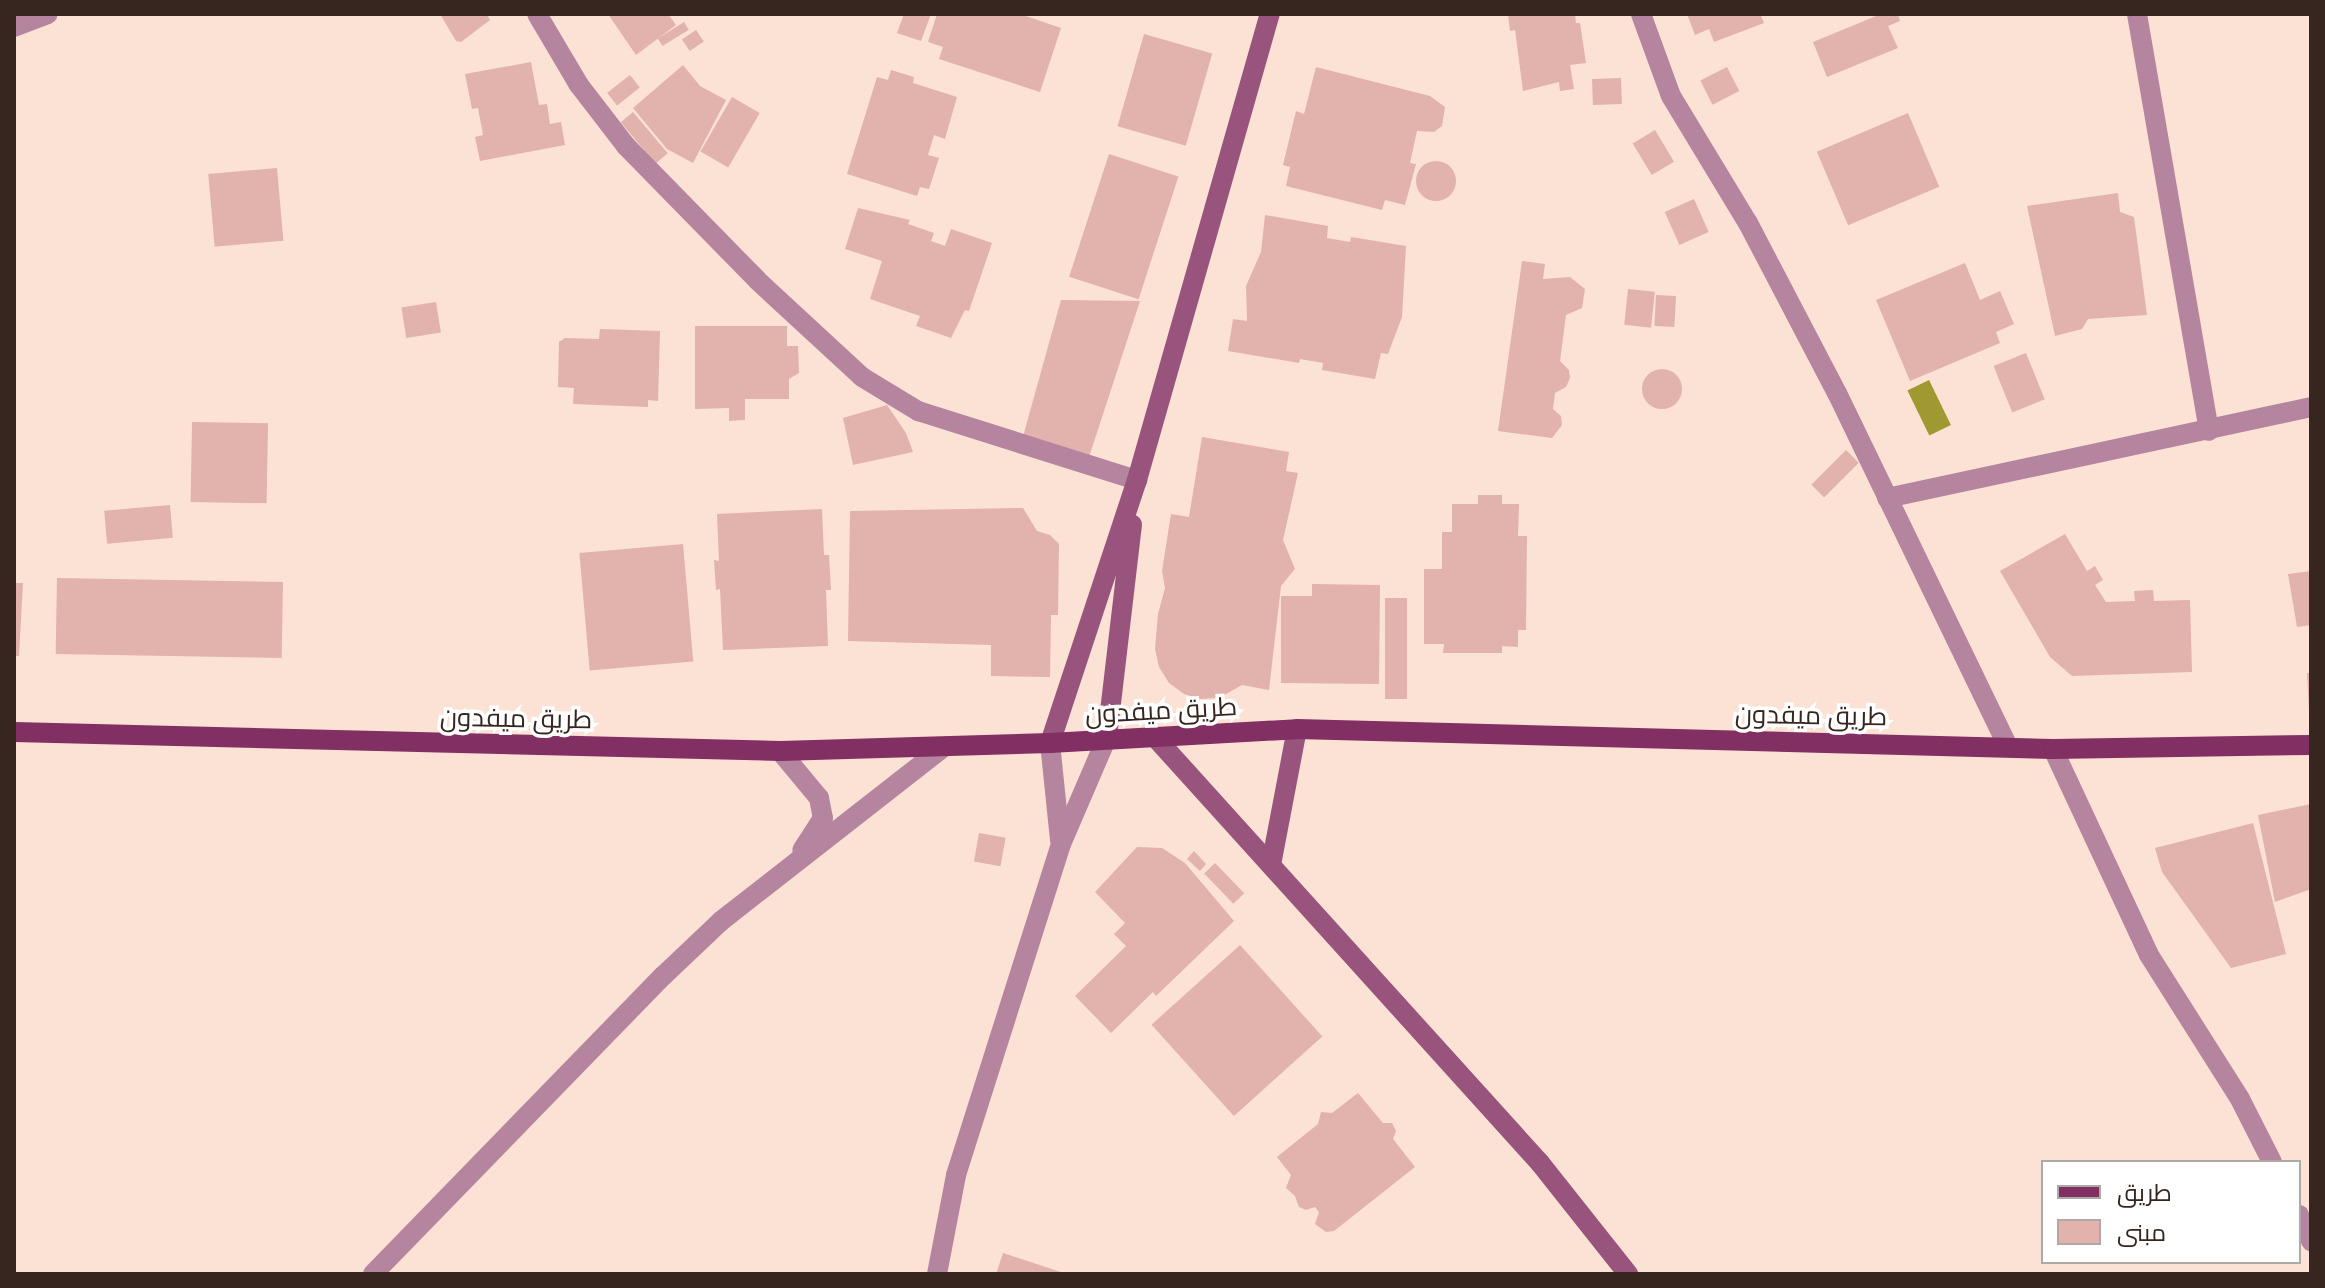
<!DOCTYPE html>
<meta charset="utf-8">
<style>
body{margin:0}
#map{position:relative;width:2325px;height:1288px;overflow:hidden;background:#fce1d5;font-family:"Golos Text",Cairo,sans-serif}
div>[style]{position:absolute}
.water>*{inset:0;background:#a09830;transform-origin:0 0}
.building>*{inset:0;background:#e2b2ad;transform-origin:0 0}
.round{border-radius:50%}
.street>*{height:20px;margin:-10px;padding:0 10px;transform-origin:10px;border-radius:10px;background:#b5859f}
.secondary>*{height:20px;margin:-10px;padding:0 10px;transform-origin:10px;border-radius:10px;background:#98547c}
.primary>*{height:20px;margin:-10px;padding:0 10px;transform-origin:10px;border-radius:10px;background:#822f63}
span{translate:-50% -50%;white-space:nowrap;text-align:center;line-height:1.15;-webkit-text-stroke:7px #fff;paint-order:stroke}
.street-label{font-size:26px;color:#36261f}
.frame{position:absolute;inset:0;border:16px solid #36261f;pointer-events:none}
.legend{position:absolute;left:2041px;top:1160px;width:260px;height:104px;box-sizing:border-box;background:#fff;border:2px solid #afa8a5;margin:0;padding:10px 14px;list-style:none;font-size:24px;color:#36261f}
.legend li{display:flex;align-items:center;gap:16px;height:40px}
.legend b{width:40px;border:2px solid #afa8a5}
</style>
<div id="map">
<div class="water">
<div style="left:1929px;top:380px;width:50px;height:24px;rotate:64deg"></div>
</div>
<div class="building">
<div style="clip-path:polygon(440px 14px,487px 14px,490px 20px,461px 42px,456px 41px)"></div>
<div style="clip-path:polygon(608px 14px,668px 14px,676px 25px,636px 55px)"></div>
<div style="clip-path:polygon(904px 14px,931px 14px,921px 41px,897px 33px)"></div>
<div style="clip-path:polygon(937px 14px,1020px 14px,1061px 28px,1040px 92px,939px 59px,943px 47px,928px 42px)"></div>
<div style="clip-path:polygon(1508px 14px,1575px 14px,1576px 23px,1580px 23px,1586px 63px,1570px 65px,1574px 89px,1560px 91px,1559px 82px,1523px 91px,1515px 30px,1510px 31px)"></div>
<div style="clip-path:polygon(1687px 14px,1760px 14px,1764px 23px,1714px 42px,1709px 29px,1695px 35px)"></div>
<div style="clip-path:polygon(1881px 14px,1898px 14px,1900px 21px,1888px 26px,1898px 48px,1827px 77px,1813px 42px)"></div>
<div style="left:684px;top:22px;width:9px;height:31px;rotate:58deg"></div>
<div style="left:696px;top:30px;width:14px;height:17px;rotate:56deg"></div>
<div style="left:1144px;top:34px;width:71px;height:96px;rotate:16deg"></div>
<div style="clip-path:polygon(531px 62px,539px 105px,547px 104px,550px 124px,561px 122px,565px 145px,480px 161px,475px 137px,483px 135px,478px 108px,472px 109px,465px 74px)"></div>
<div style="clip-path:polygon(683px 65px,700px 86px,726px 100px,693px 163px,667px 149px,633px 108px)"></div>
<div style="clip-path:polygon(1316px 67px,1430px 96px,1445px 107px,1442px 126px,1434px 132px,1417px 131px,1410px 163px,1416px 164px,1405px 205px,1385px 200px,1382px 210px,1286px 186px,1290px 167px,1283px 165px,1296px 111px,1304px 114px)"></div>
<div style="left:1727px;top:67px;width:27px;height:30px;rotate:63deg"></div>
<div style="clip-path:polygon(891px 70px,914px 77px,913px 83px,957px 97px,945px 139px,934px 135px,928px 155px,939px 158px,929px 189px,920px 187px,917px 196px,847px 174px,877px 77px,888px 80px)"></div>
<div style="left:630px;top:75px;width:16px;height:29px;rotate:52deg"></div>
<div style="left:1621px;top:78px;width:26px;height:29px;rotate:88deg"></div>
<div style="left:732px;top:97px;width:32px;height:63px;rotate:30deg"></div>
<div style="left:633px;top:112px;width:54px;height:16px;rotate:50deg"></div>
<div style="left:1908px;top:113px;width:80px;height:99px;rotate:67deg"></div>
<div style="left:1655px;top:130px;width:37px;height:26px;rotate:59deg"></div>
<div style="left:1109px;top:154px;width:73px;height:129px;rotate:18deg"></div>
<div class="round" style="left:1416px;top:161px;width:40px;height:40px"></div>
<div style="left:277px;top:168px;width:73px;height:69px;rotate:85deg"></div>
<div style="clip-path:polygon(2118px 193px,2120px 212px,2134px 217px,2147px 315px,2088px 319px,2082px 329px,2055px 336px,2027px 206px)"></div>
<div style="left:1694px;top:199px;width:36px;height:32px;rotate:66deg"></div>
<div style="clip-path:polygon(858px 208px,910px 220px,908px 224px,934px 233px,931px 241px,945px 246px,951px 229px,992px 243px,969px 311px,965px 310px,951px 338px,916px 326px,920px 316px,870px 299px,882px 261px,845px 249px)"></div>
<div style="clip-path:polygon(1265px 215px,1328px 226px,1327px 238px,1350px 242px,1351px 237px,1406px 246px,1402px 317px,1388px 354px,1381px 353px,1375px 379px,1322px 370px,1323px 363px,1300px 359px,1299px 363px,1228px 351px,1233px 319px,1247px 321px,1246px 286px,1261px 252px)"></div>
<div style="clip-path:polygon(1522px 261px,1545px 264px,1543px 279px,1570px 277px,1585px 289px,1582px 308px,1566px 315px,1560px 361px,1569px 370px,1570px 378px,1566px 387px,1555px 393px,1553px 409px,1561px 416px,1562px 425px,1552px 438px,1498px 431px)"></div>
<div style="clip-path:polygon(1965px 263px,1980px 300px,2000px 291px,2014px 324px,1996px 332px,2000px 343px,1910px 381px,1876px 300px)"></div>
<div style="left:1628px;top:289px;width:27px;height:36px;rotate:6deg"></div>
<div style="left:1656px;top:295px;width:20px;height:31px;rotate:3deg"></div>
<div style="clip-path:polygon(1061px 300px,1140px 301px,1088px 460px,1022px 440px)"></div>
<div style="left:436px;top:302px;width:31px;height:35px;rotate:81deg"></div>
<div style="clip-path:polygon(695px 326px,787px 326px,787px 346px,798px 346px,799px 373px,789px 379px,789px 399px,745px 399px,745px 420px,729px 421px,729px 408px,695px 409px)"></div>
<div style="clip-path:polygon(600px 329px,660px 331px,658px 401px,648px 400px,648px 407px,573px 404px,574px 388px,558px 387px,559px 342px,565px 338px,599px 339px)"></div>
<div style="left:2026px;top:353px;width:50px;height:35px;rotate:68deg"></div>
<div class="round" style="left:1642px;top:369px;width:40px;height:40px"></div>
<div style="clip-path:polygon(887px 405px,906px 433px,913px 452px,853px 465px,843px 418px)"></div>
<div style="left:192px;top:422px;width:76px;height:80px;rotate:1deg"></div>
<div style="clip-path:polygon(1202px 437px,1289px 452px,1286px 471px,1298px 473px,1283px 540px,1295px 569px,1281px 586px,1269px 690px,1242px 685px,1219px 698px,1201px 699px,1184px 694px,1169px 683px,1159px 667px,1155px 649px,1158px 614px,1165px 588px,1162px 571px,1171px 514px,1189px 517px)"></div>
<div style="left:1846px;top:450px;width:18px;height:49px;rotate:45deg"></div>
<div style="clip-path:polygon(1478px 495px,1502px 495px,1502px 504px,1519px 504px,1518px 536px,1527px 536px,1526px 630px,1518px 630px,1518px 647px,1502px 646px,1502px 653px,1443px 653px,1444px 644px,1424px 644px,1424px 569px,1442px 569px,1442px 532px,1452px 532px,1452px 504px,1478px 504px)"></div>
<div style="left:170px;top:505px;width:33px;height:66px;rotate:85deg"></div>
<div style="clip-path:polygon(1023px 508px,1037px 531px,1050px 535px,1059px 544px,1058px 615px,1051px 615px,1050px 677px,991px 676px,991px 645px,848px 641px,850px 511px)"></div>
<div style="clip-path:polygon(822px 509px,824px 555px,829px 555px,831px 590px,826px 590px,828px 646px,723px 650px,720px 589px,716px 590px,714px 560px,719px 561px,717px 514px)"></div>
<div style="clip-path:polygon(2065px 534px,2087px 571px,2095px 566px,2103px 580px,2095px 585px,2106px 602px,2135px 601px,2134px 591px,2153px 590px,2154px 601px,2190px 600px,2192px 672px,2072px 676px,2050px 657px,2000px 571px)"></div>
<div style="left:683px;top:544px;width:118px;height:104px;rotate:85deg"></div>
<div style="clip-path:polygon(2311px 571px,2311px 625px,2297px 627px,2288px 574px)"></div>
<div style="left:57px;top:578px;width:226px;height:76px;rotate:1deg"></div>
<div style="clip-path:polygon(14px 583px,23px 583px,19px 656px,14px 656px)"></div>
<div style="clip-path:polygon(1312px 584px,1380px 585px,1379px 684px,1281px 683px,1281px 596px,1312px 596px)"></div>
<div style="left:1385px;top:598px;width:22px;height:101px"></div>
<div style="clip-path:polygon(2307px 673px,2311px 673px,2311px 709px,2309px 709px)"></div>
<div style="clip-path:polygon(2311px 804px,2311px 889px,2275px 902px,2258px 815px)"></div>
<div style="clip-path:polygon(2253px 823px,2286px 954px,2231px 968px,2162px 872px,2155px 848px)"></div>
<div style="left:979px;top:833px;width:27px;height:29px;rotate:10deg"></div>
<div style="clip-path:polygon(1137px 847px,1162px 848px,1185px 863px,1234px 921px,1156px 996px,1153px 992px,1111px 1033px,1075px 996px,1126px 946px,1114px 934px,1125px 923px,1095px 892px)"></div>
<div style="clip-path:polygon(1194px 851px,1206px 864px,1200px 871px,1187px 859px)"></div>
<div style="left:1215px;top:863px;width:42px;height:15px;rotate:46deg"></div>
<div style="left:1240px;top:945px;width:123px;height:119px;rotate:48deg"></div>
<div style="clip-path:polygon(1358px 1093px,1383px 1123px,1392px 1123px,1396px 1131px,1393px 1139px,1415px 1167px,1334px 1231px,1326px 1232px,1315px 1224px,1319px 1212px,1315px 1207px,1306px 1210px,1299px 1207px,1295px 1196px,1286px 1188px,1291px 1175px,1277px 1157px,1318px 1124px,1321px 1112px,1332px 1113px)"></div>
<div style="clip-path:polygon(1003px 1253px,1064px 1273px,1064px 1274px,996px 1274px)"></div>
</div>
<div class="street">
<div style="left:537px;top:14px;width:82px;rotate:59.4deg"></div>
<div style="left:579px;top:85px;width:77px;rotate:52.4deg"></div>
<div style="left:626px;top:146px;width:187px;rotate:45.6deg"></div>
<div style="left:757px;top:280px;width:143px;rotate:42.7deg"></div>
<div style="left:862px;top:377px;width:66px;rotate:31.3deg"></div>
<div style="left:918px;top:411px;width:230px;rotate:17.5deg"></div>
<div style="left:1641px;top:14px;width:87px;rotate:69.9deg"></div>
<div style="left:1671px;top:96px;width:149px;rotate:58.8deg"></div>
<div style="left:1748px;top:223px;width:192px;rotate:62.4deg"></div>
<div style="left:1837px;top:393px;width:392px;rotate:64.2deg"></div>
<div style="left:2137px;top:14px;width:423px;rotate:80.2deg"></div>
<div style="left:14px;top:27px;width:36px;rotate:-21deg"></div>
<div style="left:1887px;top:498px;width:434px;rotate:-12.1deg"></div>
<div style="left:1050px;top:743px;width:98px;rotate:84.1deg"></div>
<div style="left:2053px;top:749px;width:227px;rotate:65deg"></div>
<div style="left:2149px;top:955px;width:170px;rotate:57.7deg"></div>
<div style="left:2240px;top:1099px;width:71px;rotate:63.1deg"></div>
<div style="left:780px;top:751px;width:61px;rotate:50.3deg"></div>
<div style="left:819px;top:798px;width:20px;rotate:79deg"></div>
<div style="left:823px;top:818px;width:38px;rotate:123deg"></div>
<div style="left:2299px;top:1215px;width:29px;rotate:65deg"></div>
<div style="left:373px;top:1274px;width:416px;rotate:-45.8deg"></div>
<div style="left:663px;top:976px;width:80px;rotate:-43.5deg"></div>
<div style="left:721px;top:921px;width:283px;rotate:-38deg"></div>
<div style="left:937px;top:1274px;width:101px;rotate:-79.1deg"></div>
<div style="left:956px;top:1175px;width:347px;rotate:-72.4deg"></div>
<div style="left:1061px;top:844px;width:116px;rotate:-66.7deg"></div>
</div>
<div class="secondary">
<div style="left:1153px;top:735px;width:577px;rotate:47.88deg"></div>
<div style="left:1540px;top:1163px;width:142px;rotate:51.6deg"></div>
<div style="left:1107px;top:737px;width:214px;rotate:-83.3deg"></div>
<div style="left:1050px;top:743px;width:277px;rotate:-71.7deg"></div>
<div style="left:1137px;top:480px;width:485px;rotate:-74.1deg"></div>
<div style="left:1271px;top:865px;width:138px;rotate:-79.2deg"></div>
</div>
<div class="primary">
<div style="left:14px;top:732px;width:766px;rotate:1.42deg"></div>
<div style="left:780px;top:751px;width:270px;rotate:-1.7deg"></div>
<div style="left:1050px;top:743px;width:247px;rotate:-3.2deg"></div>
<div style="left:1297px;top:729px;width:756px;rotate:1.52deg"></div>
<div style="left:2053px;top:749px;width:258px;rotate:-0.9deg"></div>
</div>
<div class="street-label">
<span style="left:1161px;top:710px;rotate:-3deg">طريق ميفدون</span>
<span style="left:1811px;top:715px;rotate:1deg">طريق ميفدون</span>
<span style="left:516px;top:718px;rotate:1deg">طريق ميفدون</span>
</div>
<div class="frame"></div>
<ul class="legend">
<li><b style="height:10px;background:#822f63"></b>طريق</li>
<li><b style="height:22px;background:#e2b2ad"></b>مبنى</li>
</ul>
</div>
